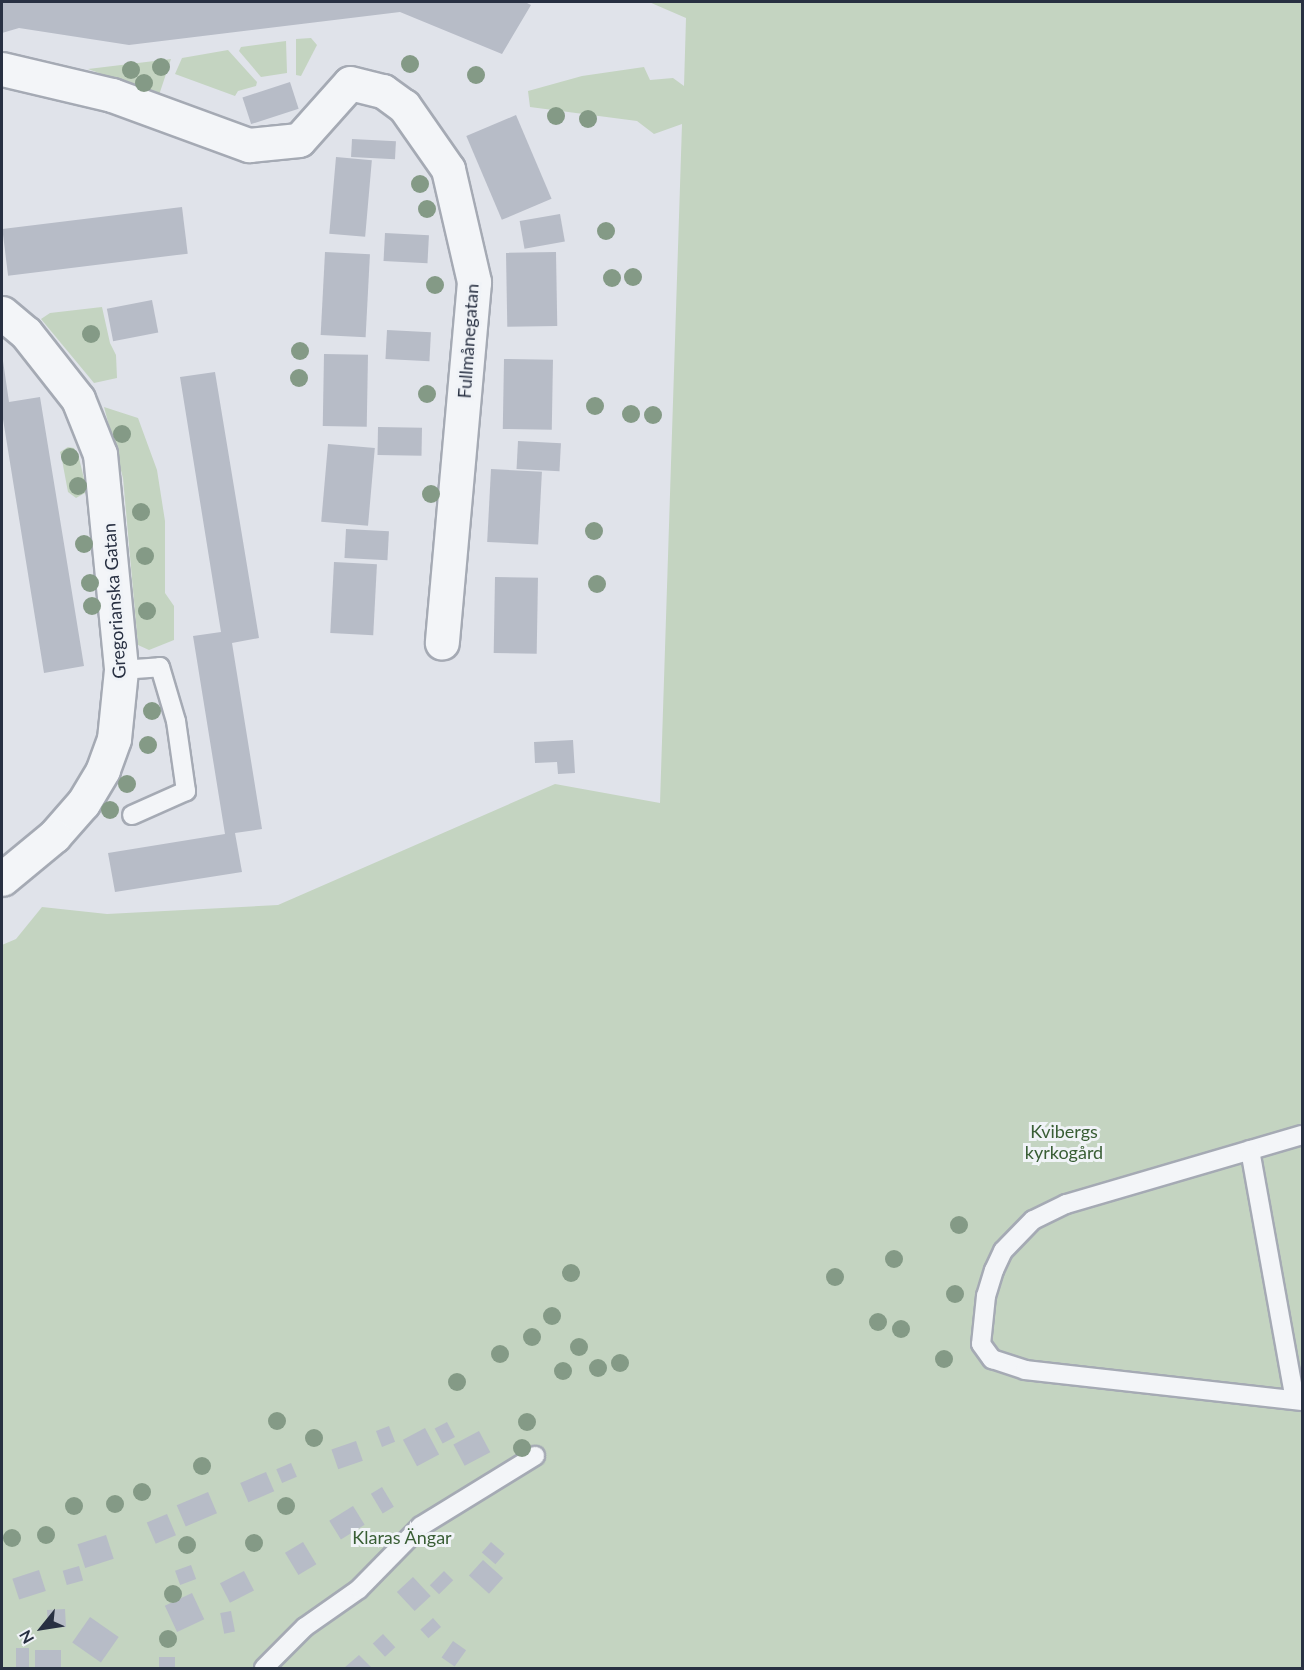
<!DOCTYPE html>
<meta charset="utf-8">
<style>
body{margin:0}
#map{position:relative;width:1304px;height:1670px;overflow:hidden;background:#e0e3ea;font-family:Lato,sans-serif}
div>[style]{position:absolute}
.green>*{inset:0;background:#c4d4c1}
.building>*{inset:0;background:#b7bcc7;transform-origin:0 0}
.roads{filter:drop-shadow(2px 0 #a5aab4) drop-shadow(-2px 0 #a5aab4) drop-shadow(0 2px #a5aab4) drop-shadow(0 -2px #a5aab4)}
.lane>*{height:18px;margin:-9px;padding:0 9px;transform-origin:9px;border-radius:9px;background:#f3f5f8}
.street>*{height:33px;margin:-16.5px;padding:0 16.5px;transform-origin:16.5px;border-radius:16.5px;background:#f3f5f8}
.trees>*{width:18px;height:18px;margin:-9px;border-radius:50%;background:#849a86}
span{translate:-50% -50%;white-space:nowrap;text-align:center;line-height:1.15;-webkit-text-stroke:6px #f0f3f7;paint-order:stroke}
.street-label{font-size:18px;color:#283042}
.park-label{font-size:18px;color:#395e35}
.frame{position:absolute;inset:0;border:3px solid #283042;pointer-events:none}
.north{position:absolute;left:12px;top:1598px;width:60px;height:60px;-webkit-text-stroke:4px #f0f3f7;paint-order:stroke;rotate:240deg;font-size:16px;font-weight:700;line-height:24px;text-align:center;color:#283042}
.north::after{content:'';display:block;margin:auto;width:21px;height:27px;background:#283042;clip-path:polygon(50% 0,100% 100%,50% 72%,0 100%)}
</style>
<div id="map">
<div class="green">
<div style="clip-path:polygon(649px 2px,1302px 2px,1302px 1668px,2px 1668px,2px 945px,16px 939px,42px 907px,107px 914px,278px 905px,555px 784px,660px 803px,682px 124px,654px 134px,637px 121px,530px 107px,528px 91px,582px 76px,644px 67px,650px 80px,673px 78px,684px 86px,686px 18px)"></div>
<div style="clip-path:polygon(311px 38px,317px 45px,301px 76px,296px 75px,296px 39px)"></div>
<div style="clip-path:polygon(286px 41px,287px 73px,261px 77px,239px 51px,241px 47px)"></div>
<div style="clip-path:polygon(228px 50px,257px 82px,256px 86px,238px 91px,235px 96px,175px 74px,182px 58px)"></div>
<div style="clip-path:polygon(171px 59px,159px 95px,88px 69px)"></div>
<div style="clip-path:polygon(102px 307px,110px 343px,116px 355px,117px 378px,94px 383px,41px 319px,50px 313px)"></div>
<div style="clip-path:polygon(104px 407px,138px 418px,157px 470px,165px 521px,165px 593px,174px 606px,174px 640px,149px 650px,138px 645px,123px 478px)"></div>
<div style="clip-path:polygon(68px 447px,74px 448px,79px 458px,86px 487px,85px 493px,76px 498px,68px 492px,62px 460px,60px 452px)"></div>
</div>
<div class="building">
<div style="clip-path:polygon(2px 2px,525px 2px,531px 5px,502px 54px,400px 12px,129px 45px,19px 28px,2px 33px)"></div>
<div style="left:290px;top:82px;width:28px;height:50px;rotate:72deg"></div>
<div style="left:516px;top:115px;width:91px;height:54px;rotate:67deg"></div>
<div style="left:352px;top:139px;width:44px;height:18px;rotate:3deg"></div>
<div style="left:336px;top:157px;width:36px;height:77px;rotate:5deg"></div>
<div style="left:182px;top:207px;width:47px;height:181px;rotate:83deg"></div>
<div style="left:560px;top:214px;width:28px;height:41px;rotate:80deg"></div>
<div style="left:385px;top:233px;width:44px;height:28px;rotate:3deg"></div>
<div style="left:325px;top:252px;width:45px;height:83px;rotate:3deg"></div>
<div style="left:556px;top:252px;width:74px;height:50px;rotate:89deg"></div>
<div style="left:152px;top:300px;width:33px;height:46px;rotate:79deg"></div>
<div style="left:387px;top:330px;width:44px;height:29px;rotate:3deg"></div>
<div style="left:324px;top:354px;width:44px;height:72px;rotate:1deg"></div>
<div style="left:504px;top:359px;width:49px;height:70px;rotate:1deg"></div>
<div style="clip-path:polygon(3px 361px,9px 402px,40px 397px,84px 666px,44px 673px,2px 413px)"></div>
<div style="clip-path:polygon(215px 372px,259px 638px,232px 643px,262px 829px,235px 833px,242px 872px,115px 892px,108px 853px,225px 834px,193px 636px,221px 632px,180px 377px)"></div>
<div style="left:378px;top:427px;width:44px;height:28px;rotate:1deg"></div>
<div style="left:518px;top:441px;width:43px;height:28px;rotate:3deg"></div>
<div style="left:328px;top:444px;width:47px;height:78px;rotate:5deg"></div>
<div style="left:491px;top:469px;width:51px;height:73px;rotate:3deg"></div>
<div style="left:346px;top:529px;width:43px;height:29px;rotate:3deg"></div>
<div style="left:334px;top:562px;width:43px;height:71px;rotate:3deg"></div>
<div style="left:495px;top:577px;width:43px;height:76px;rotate:1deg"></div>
<div style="clip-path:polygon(573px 740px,575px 773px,558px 774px,557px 762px,535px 763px,534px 742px)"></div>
<div style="left:447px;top:1422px;width:17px;height:14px;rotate:62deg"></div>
<div style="left:389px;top:1426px;width:17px;height:14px;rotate:69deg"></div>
<div style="left:425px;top:1428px;width:30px;height:25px;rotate:62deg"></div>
<div style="left:479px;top:1431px;width:24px;height:29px;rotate:62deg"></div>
<div style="left:356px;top:1441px;width:21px;height:26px;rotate:71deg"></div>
<div style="left:291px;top:1463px;width:15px;height:16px;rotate:67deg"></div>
<div style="left:266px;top:1472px;width:21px;height:28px;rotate:67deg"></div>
<div style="left:382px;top:1487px;width:23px;height:13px;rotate:59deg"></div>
<div style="left:208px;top:1492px;width:23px;height:34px;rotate:67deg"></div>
<div style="left:353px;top:1506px;width:22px;height:28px;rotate:58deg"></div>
<div style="left:167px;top:1514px;width:23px;height:22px;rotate:67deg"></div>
<div style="left:106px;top:1535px;width:25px;height:30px;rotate:72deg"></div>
<div style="left:303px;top:1542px;width:26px;height:21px;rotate:59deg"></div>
<div style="left:491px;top:1542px;width:18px;height:14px;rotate:41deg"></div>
<div style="left:483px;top:1560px;width:27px;height:21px;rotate:42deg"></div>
<div style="left:191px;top:1565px;width:15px;height:17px;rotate:70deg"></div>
<div style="left:79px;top:1566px;width:15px;height:17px;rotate:74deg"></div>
<div style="left:39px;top:1570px;width:22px;height:28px;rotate:72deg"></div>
<div style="left:244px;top:1571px;width:22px;height:27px;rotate:63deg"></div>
<div style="left:444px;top:1571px;width:13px;height:20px;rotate:45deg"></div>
<div style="left:413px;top:1577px;width:26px;height:22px;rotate:47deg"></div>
<div style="left:192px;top:1593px;width:29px;height:30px;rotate:65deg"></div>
<div style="left:65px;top:1609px;width:18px;height:18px;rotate:87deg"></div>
<div style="left:231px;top:1611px;width:21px;height:11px;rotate:79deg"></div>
<div style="left:90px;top:1617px;width:35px;height:31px;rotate:35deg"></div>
<div style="left:433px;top:1618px;width:12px;height:17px;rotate:48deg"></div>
<div style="left:383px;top:1634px;width:18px;height:14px;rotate:47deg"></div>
<div style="left:453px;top:1641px;width:16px;height:20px;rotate:35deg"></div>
<div style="left:16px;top:1648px;width:13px;height:20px"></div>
<div style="left:35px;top:1650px;width:26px;height:18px"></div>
<div style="clip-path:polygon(359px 1655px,372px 1668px,344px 1668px)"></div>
<div style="left:159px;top:1657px;width:16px;height:11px"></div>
</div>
<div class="roads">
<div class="lane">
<div style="left:121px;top:670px;width:39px;rotate:-4deg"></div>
<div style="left:160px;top:667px;width:56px;rotate:73.5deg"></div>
<div style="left:176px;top:721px;width:71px;rotate:81.9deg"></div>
<div style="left:186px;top:791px;width:59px;rotate:156deg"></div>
<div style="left:1302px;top:1135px;width:246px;rotate:163.7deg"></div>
<div style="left:1066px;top:1204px;width:37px;rotate:154deg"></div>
<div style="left:1033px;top:1220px;width:43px;rotate:134.1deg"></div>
<div style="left:1003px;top:1251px;width:21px;rotate:115deg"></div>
<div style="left:994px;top:1270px;width:27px;rotate:107deg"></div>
<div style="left:986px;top:1296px;width:48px;rotate:95.9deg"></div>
<div style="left:981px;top:1344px;width:19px;rotate:54deg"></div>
<div style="left:992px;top:1359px;width:35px;rotate:18deg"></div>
<div style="left:1025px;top:1370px;width:279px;rotate:6.4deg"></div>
<div style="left:1250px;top:1150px;width:253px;rotate:79.8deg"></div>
<div style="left:264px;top:1668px;width:58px;rotate:-45deg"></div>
<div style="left:305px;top:1627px;width:66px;rotate:-35.1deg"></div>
<div style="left:359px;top:1589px;width:88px;rotate:-45.5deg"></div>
<div style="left:421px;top:1526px;width:134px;rotate:-31.6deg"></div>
</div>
<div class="street">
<div style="left:2px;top:69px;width:113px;rotate:13.3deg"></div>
<div style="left:112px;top:95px;width:146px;rotate:20.1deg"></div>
<div style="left:249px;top:145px;width:50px;rotate:-5.7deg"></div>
<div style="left:299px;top:140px;width:76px;rotate:-48.2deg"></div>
<div style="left:350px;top:83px;width:34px;rotate:14deg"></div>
<div style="left:383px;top:91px;width:26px;rotate:36deg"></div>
<div style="left:404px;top:106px;width:77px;rotate:55.1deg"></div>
<div style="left:448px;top:169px;width:116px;rotate:77deg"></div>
<div style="left:474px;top:282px;width:362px;rotate:95.1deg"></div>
<div style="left:2px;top:313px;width:31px;rotate:40deg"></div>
<div style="left:26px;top:333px;width:84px;rotate:51.8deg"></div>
<div style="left:78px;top:399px;width:59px;rotate:68.2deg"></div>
<div style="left:100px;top:454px;width:217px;rotate:84.4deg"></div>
<div style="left:121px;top:670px;width:69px;rotate:95.8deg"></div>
<div style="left:114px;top:739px;width:33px;rotate:110deg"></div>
<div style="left:103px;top:770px;width:39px;rotate:121deg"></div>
<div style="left:83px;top:803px;width:44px;rotate:131.3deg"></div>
<div style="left:54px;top:836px;width:67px;rotate:140.4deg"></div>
</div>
</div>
<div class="trees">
<div style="left:410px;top:64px"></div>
<div style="left:161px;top:67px"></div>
<div style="left:131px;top:70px"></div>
<div style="left:476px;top:75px"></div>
<div style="left:144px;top:83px"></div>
<div style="left:556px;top:116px"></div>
<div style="left:588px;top:119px"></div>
<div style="left:420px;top:184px"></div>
<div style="left:427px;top:209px"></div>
<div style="left:606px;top:231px"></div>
<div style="left:633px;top:277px"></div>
<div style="left:612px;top:278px"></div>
<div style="left:435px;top:285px"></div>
<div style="left:91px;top:334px"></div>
<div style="left:300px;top:351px"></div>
<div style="left:299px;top:378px"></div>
<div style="left:427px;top:394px"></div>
<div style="left:595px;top:406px"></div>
<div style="left:631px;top:414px"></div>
<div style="left:653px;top:415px"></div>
<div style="left:122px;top:434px"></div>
<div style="left:70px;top:457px"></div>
<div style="left:78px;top:486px"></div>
<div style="left:431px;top:494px"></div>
<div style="left:141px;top:512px"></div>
<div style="left:594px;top:531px"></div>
<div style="left:84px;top:544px"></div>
<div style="left:145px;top:556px"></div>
<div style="left:90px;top:583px"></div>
<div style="left:597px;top:584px"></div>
<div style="left:92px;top:606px"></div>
<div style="left:147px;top:611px"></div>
<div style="left:152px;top:711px"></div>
<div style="left:148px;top:745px"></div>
<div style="left:127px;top:784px"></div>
<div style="left:110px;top:810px"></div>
<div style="left:959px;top:1225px"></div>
<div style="left:894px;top:1259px"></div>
<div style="left:571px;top:1273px"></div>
<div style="left:835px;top:1277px"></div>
<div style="left:955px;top:1294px"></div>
<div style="left:552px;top:1316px"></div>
<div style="left:878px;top:1322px"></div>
<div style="left:901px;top:1329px"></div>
<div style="left:532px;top:1337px"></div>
<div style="left:579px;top:1347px"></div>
<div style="left:500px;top:1354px"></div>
<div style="left:944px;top:1359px"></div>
<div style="left:620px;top:1363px"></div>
<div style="left:598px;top:1368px"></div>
<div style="left:563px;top:1371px"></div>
<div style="left:457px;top:1382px"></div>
<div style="left:277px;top:1421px"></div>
<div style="left:527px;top:1422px"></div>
<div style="left:314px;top:1438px"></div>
<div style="left:522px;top:1448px"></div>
<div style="left:202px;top:1466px"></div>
<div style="left:142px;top:1492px"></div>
<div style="left:115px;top:1504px"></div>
<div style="left:74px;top:1506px"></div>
<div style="left:286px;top:1506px"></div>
<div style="left:46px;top:1535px"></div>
<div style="left:12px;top:1538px"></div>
<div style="left:254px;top:1543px"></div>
<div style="left:187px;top:1545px"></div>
<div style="left:173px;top:1594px"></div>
<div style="left:168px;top:1639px"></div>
</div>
<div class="street-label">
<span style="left:468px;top:341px;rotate:-86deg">Fullmånegatan</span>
<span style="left:114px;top:601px;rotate:-94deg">Gregorianska Gatan</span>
</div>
<div class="park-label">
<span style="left:1064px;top:1142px">Kvibergs<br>kyrkogård</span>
<span style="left:402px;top:1537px">Klaras Ängar</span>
</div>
<div class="frame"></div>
<div class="north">N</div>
</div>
